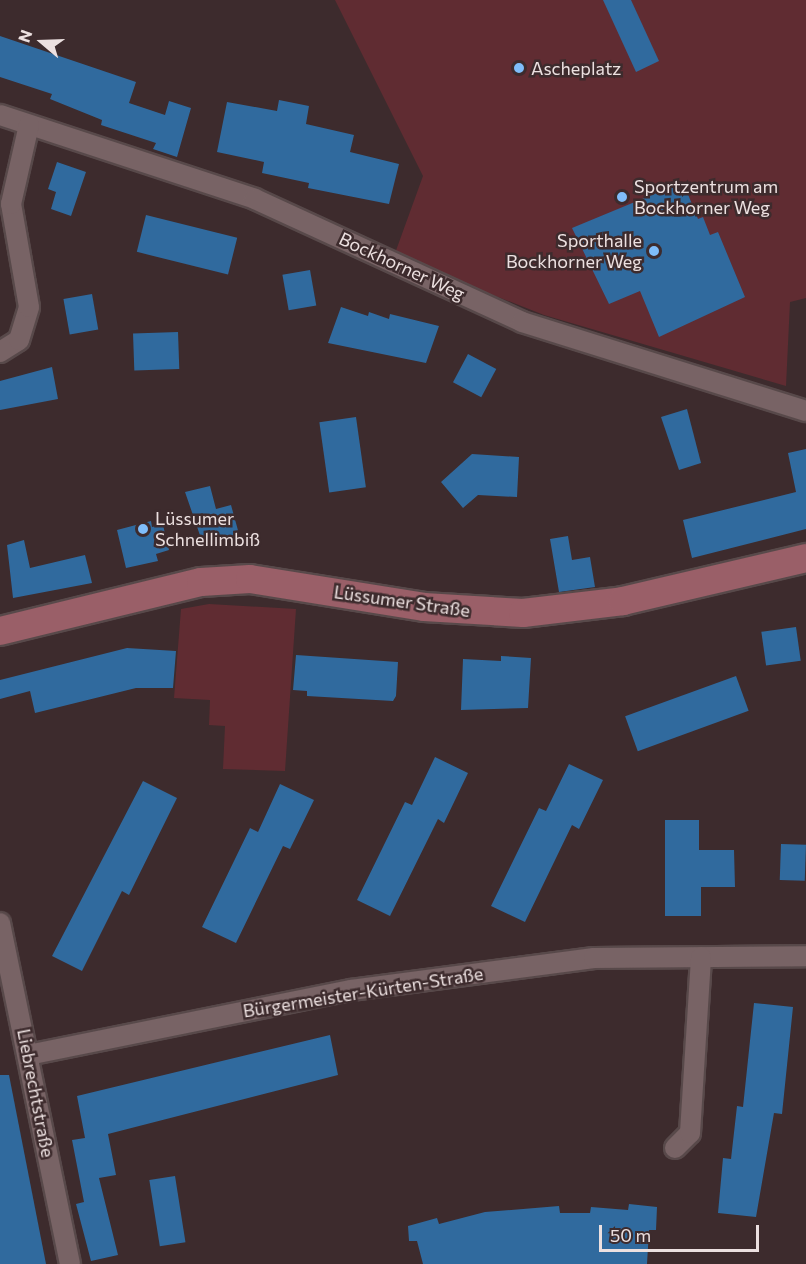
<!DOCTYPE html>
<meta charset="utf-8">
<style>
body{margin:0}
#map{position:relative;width:806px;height:1264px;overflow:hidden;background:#3d2b2d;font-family:Commissioner,sans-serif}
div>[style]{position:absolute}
.green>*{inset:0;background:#602c32}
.building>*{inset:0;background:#306a9e;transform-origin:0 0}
.roads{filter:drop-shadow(2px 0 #58494a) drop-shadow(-2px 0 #58494a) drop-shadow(0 2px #58494a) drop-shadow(0 -2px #58494a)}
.minor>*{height:20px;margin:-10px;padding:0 10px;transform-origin:10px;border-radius:10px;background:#786365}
.secondary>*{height:28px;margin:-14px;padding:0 14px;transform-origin:14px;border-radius:14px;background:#9a5f68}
.dots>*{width:16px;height:16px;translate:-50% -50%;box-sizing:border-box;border:3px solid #3d2b2d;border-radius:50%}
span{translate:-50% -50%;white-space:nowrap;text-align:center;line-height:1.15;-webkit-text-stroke:5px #3d2b2d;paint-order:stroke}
.poi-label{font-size:18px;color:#ece0e0}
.left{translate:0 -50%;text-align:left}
.right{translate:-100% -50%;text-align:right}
.street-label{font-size:18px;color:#ece0e0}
.north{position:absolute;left:12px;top:12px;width:60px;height:60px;-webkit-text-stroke:4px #3d2b2d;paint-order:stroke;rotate:289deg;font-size:16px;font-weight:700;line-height:24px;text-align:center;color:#ece0e0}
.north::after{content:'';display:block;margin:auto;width:21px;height:27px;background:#ece0e0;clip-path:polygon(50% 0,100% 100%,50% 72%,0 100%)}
.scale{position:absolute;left:599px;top:1225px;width:160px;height:27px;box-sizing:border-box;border:3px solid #ece0e0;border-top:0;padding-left:8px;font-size:18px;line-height:21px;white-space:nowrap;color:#ece0e0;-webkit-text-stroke:4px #3d2b2d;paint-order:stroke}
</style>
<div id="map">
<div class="green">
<div style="clip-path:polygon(335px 0,806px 0,806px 298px,790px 302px,786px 386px,544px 315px,394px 256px,423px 176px)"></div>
<div style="clip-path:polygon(209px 604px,296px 609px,285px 771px,223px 769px,225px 726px,209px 725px,210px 700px,174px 698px,181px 609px)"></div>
</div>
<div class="building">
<div style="clip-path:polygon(603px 0,631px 0,659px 61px,636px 72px)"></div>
<div style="clip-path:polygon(0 36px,136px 82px,129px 103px,165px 115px,169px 101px,191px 108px,177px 157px,153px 149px,156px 143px,101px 125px,102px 120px,50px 99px,52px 94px,0 77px)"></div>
<div style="clip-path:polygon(279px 100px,309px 106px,306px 124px,354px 135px,350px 152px,399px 164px,389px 204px,308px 188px,309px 183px,262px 173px,264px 162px,217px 152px,227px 102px,277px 111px)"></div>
<div style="clip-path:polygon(57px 162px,86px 172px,71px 216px,51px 209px,56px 192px,48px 189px)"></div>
<div style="clip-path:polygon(683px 182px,698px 219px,703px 217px,710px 235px,718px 232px,745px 297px,659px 337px,640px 291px,609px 304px,572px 228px)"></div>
<div style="left:146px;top:215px;width:94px;height:38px;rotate:14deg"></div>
<div style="left:310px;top:270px;width:36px;height:28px;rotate:80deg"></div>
<div style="left:92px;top:294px;width:36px;height:29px;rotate:80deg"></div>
<div style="clip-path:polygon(341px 307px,368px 316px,369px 312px,389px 319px,390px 314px,439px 326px,426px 363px,328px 343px)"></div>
<div style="left:178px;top:332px;width:37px;height:45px;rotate:88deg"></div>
<div style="left:468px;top:354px;width:32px;height:32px;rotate:28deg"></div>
<div style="clip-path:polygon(52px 367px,58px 399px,0 410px,0 381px)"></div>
<div style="clip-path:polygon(687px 409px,701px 463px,679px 470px,661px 417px)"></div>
<div style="left:356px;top:417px;width:71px;height:37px;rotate:82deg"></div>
<div style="clip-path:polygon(806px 449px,806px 529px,692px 558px,683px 520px,796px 492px,788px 453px)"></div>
<div style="clip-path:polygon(472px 454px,519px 457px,517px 497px,478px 495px,463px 508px,441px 482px)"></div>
<div style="clip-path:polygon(210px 486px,216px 509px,231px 505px,239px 534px,203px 544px,185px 492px)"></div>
<div style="clip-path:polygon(151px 521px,152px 527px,163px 525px,169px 550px,156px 554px,158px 561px,126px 568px,117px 530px)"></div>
<div style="clip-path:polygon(568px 536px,572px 560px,590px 557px,595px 587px,559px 592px,550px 539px)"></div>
<div style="clip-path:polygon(24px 540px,30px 568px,85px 555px,92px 583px,13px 598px,7px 545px)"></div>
<div style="left:796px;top:627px;width:34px;height:35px;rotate:82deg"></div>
<div style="clip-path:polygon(127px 648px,176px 651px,173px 688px,136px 688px,35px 713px,30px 691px,0 699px,0 680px)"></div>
<div style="clip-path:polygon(296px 655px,398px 662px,396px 696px,393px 701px,307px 696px,307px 691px,293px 690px)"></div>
<div style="clip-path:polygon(501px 656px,531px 658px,528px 708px,461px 710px,463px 659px,501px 661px)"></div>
<div style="left:736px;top:676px;width:37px;height:118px;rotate:70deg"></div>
<div style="clip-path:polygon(435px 757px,468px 773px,444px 823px,438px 819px,390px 916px,357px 900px,405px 802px,412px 805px)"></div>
<div style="clip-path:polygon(569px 764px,603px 780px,579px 829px,572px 825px,525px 922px,491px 906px,539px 808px,546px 811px)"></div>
<div style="clip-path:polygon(143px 781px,177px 798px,129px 895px,122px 891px,82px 971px,52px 956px)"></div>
<div style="clip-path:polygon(280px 784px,314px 800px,290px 849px,283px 846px,236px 943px,202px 927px,250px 828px,258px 832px)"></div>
<div style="clip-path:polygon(665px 820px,699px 820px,699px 850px,734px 850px,735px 887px,701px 887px,701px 916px,665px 916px)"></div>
<div style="left:781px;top:844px;width:25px;height:36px;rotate:2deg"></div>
<div style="clip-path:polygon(754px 1003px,793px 1007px,782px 1114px,774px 1113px,756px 1217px,718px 1213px,723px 1158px,731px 1159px,737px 1106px,743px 1107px)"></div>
<div style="clip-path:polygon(330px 1035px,338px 1075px,108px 1134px,116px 1175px,99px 1178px,118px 1255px,91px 1261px,76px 1204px,84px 1202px,72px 1140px,85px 1138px,77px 1096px)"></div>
<div style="clip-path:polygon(0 1075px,9px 1075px,46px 1264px,0 1264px)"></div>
<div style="left:175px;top:1176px;width:67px;height:26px;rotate:81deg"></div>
<div style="clip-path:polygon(629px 1204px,657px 1207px,656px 1230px,649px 1230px,647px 1264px,423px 1264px,417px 1241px,409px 1241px,408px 1226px,437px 1218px,439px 1224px,485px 1212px,559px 1206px,560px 1213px,590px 1213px,591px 1207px,628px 1210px)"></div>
</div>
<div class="roads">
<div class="minor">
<div style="left:0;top:115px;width:268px;rotate:18.2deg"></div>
<div style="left:255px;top:199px;width:294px;rotate:24.7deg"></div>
<div style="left:522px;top:322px;width:298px;rotate:17.4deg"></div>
<div style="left:0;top:352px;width:22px;rotate:-32deg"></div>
<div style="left:19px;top:340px;width:34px;rotate:-73deg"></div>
<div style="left:29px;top:307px;width:105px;rotate:-99.9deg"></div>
<div style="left:11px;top:204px;width:81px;rotate:-77.2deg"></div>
<div style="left:0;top:923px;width:348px;rotate:78.4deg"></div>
<div style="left:28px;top:1055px;width:329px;rotate:-11.4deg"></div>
<div style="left:351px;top:990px;width:245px;rotate:-7.5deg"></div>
<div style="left:594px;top:958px;width:212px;rotate:-0.5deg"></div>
<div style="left:675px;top:1148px;width:21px;rotate:-45deg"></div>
<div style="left:690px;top:1133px;width:176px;rotate:-86.4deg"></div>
</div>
<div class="secondary">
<div style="left:0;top:631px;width:207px;rotate:-13.7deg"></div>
<div style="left:201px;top:582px;width:49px;rotate:-3.5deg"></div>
<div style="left:250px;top:579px;width:176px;rotate:9.1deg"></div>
<div style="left:424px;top:607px;width:99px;rotate:3.5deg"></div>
<div style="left:523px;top:613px;width:101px;rotate:-6.8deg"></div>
<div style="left:623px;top:601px;width:188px;rotate:-13.2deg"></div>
</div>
</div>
<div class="dots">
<div style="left:519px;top:68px;background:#7fbdfa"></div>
<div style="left:622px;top:197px;background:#7fbdfa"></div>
<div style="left:654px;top:251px;background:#7fbdfa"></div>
<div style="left:143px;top:529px;background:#7fbdfa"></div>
</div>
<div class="poi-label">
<span class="left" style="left:531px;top:68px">Ascheplatz</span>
<span class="left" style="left:634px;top:197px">Sportzentrum am<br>Bockhorner Weg</span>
<span class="right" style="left:642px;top:251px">Sporthalle<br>Bockhorner Weg</span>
<span class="left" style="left:155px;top:529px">Lüssumer<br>Schnellimbiß</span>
</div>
<div class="street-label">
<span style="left:402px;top:266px;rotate:25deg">Bockhorner Weg</span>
<span style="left:402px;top:601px;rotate:8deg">Lüssumer Straße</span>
<span style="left:363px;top:992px;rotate:-9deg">Bürgermeister-Kürten-Straße</span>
<span style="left:36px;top:1093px;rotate:79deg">Liebrechtstraße</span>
</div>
<div class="north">N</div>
<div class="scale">50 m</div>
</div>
